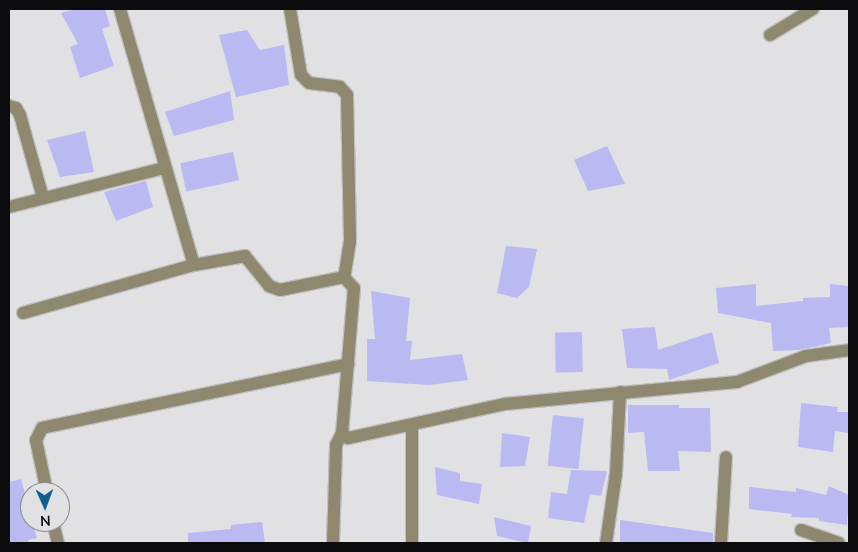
<!DOCTYPE html>
<style>
body{margin:0}
#map{position:relative;width:858px;height:552px;overflow:hidden;background:#e1e1e4;font-family:Mulish,sans-serif}
div>[style]{position:absolute}
.building>*{inset:0;background:#bab9f2;transform-origin:0 0}
.roads{filter:drop-shadow(1px 0 #bfbfc2) drop-shadow(-1px 0 #bfbfc2) drop-shadow(0 1px #bfbfc2) drop-shadow(0 -1px #bfbfc2)}
.street>*{height:12px;margin:-6px;padding:0 6px;transform-origin:6px;border-radius:6px;background:#8e886f}
span{translate:-50% -50%;white-space:nowrap;text-align:center;line-height:1.15;-webkit-text-stroke:4.5px #e1e1e4;paint-order:stroke}
.frame{position:absolute;inset:0;border:10px solid #0c0c0e;pointer-events:none}
.north{position:absolute;left:20px;top:482px;width:50px;height:50px;box-sizing:border-box;background:#e1e1e4;border:1px solid #8c8c8e;border-radius:50%;rotate:178deg;font-size:14px;font-weight:700;line-height:20px;text-align:center;color:#0c0c0e}
.north::after{content:'';display:block;margin:auto;width:18px;height:22px;background:#145d91;clip-path:polygon(50% 0,100% 100%,50% 72%,0 100%)}
</style>
<div id="map">
<div class="building">
<div style="clip-path:polygon(75px 9px,105px 9px,110px 26px,102px 29px,114px 66px,80px 78px,70px 47px,78px 44px,61px 13px)"></div>
<div style="clip-path:polygon(247px 30px,260px 50px,284px 45px,289px 85px,236px 97px,219px 35px)"></div>
<div style="clip-path:polygon(230px 91px,234px 120px,174px 136px,165px 112px)"></div>
<div style="clip-path:polygon(85px 131px,94px 172px,60px 177px,47px 140px)"></div>
<div style="clip-path:polygon(607px 146px,625px 184px,588px 191px,574px 160px)"></div>
<div style="left:233px;top:152px;width:29px;height:54px;rotate:78deg"></div>
<div style="clip-path:polygon(146px 181px,153px 207px,116px 221px,104px 192px)"></div>
<div style="clip-path:polygon(506px 246px,537px 249px,529px 287px,517px 298px,497px 293px)"></div>
<div style="clip-path:polygon(756px 284px,756px 306px,803px 301px,803px 298px,830px 297px,830px 284px,849px 286px,849px 327px,829px 328px,831px 343px,799px 350px,773px 351px,771px 323px,718px 313px,716px 288px)"></div>
<div style="clip-path:polygon(371px 291px,410px 298px,406px 341px,412px 341px,410px 360px,462px 354px,468px 380px,429px 385px,367px 381px,367px 339px,375px 339px)"></div>
<div style="clip-path:polygon(655px 327px,658px 350px,712px 332px,719px 363px,669px 380px,667px 369px,627px 368px,622px 329px)"></div>
<div style="left:582px;top:332px;width:40px;height:27px;rotate:89deg"></div>
<div style="clip-path:polygon(801px 403px,838px 407px,837px 412px,849px 412px,849px 433px,835px 431px,833px 452px,798px 447px)"></div>
<div style="clip-path:polygon(628px 405px,679px 405px,679px 408px,710px 408px,711px 452px,678px 451px,680px 471px,648px 471px,644px 432px,628px 433px)"></div>
<div style="left:553px;top:415px;width:31px;height:51px;rotate:6deg"></div>
<div style="clip-path:polygon(502px 433px,530px 437px,525px 466px,500px 467px)"></div>
<div style="clip-path:polygon(435px 467px,460px 473px,460px 481px,482px 484px,479px 504px,437px 495px)"></div>
<div style="clip-path:polygon(571px 470px,607px 471px,601px 496px,590px 494px,584px 523px,548px 518px,551px 492px,567px 494px)"></div>
<div style="clip-path:polygon(21px 479px,30px 513px,30px 522px,32px 522px,37px 538px,28px 540px,29px 543px,9px 543px,9px 482px)"></div>
<div style="clip-path:polygon(829px 486px,849px 495px,847px 525px,819px 521px,819px 518px,791px 517px,792px 514px,749px 509px,749px 487px,796px 492px,796px 488px,826px 495px)"></div>
<div style="clip-path:polygon(494px 517px,531px 526px,528px 543px,497px 536px)"></div>
<div style="clip-path:polygon(620px 520px,713px 533px,713px 543px,620px 543px)"></div>
<div style="clip-path:polygon(262px 522px,265px 543px,188px 543px,188px 533px,231px 529px,231px 525px)"></div>
</div>
<div class="roads">
<div class="street">
<div style="left:120px;top:9px;width:266px;rotate:73.9deg"></div>
<div style="left:194px;top:265px;width:52px;rotate:-10deg"></div>
<div style="left:245px;top:256px;width:38px;rotate:51deg"></div>
<div style="left:269px;top:286px;width:12px;rotate:20deg"></div>
<div style="left:280px;top:290px;width:65px;rotate:-11.5deg"></div>
<div style="left:344px;top:277px;width:15px;rotate:48deg"></div>
<div style="left:354px;top:288px;width:145px;rotate:94.7deg"></div>
<div style="left:342px;top:433px;width:8px;rotate:40deg"></div>
<div style="left:348px;top:438px;width:161px;rotate:-12.2deg"></div>
<div style="left:505px;top:404px;width:233px;rotate:-5.4deg"></div>
<div style="left:737px;top:382px;width:74px;rotate:-20.6deg"></div>
<div style="left:806px;top:356px;width:43px;rotate:-7.9deg"></div>
<div style="left:290px;top:9px;width:67px;rotate:80.5deg"></div>
<div style="left:301px;top:75px;width:11px;rotate:45deg"></div>
<div style="left:309px;top:83px;width:31px;rotate:7deg"></div>
<div style="left:340px;top:87px;width:11px;rotate:49deg"></div>
<div style="left:347px;top:95px;width:146px;rotate:88.8deg"></div>
<div style="left:350px;top:241px;width:36px;rotate:99deg"></div>
<div style="left:770px;top:35px;width:50px;rotate:-31.2deg"></div>
<div style="left:9px;top:106px;width:7px;rotate:16deg"></div>
<div style="left:16px;top:108px;width:8px;rotate:60deg"></div>
<div style="left:20px;top:115px;width:86px;rotate:74.5deg"></div>
<div style="left:9px;top:207px;width:160px;rotate:-14.1deg"></div>
<div style="left:23px;top:313px;width:178px;rotate:-15.7deg"></div>
<div style="left:47px;top:492px;width:53px;rotate:-101.9deg"></div>
<div style="left:36px;top:440px;width:13px;rotate:-63deg"></div>
<div style="left:42px;top:428px;width:313px;rotate:-11.8deg"></div>
<div style="left:53px;top:522px;width:22px;rotate:77deg"></div>
<div style="left:801px;top:530px;width:40px;rotate:18.9deg"></div>
<div style="left:333px;top:543px;width:98px;rotate:-88.2deg"></div>
<div style="left:336px;top:445px;width:13px;rotate:-63deg"></div>
<div style="left:412px;top:543px;width:118px;rotate:-90deg"></div>
<div style="left:606px;top:543px;width:70px;rotate:-81.8deg"></div>
<div style="left:616px;top:474px;width:82px;rotate:-87.2deg"></div>
<div style="left:721px;top:543px;width:86px;rotate:-86.7deg"></div>
</div>
</div>
<div class="frame"></div>
<div class="north">N</div>
</div>
